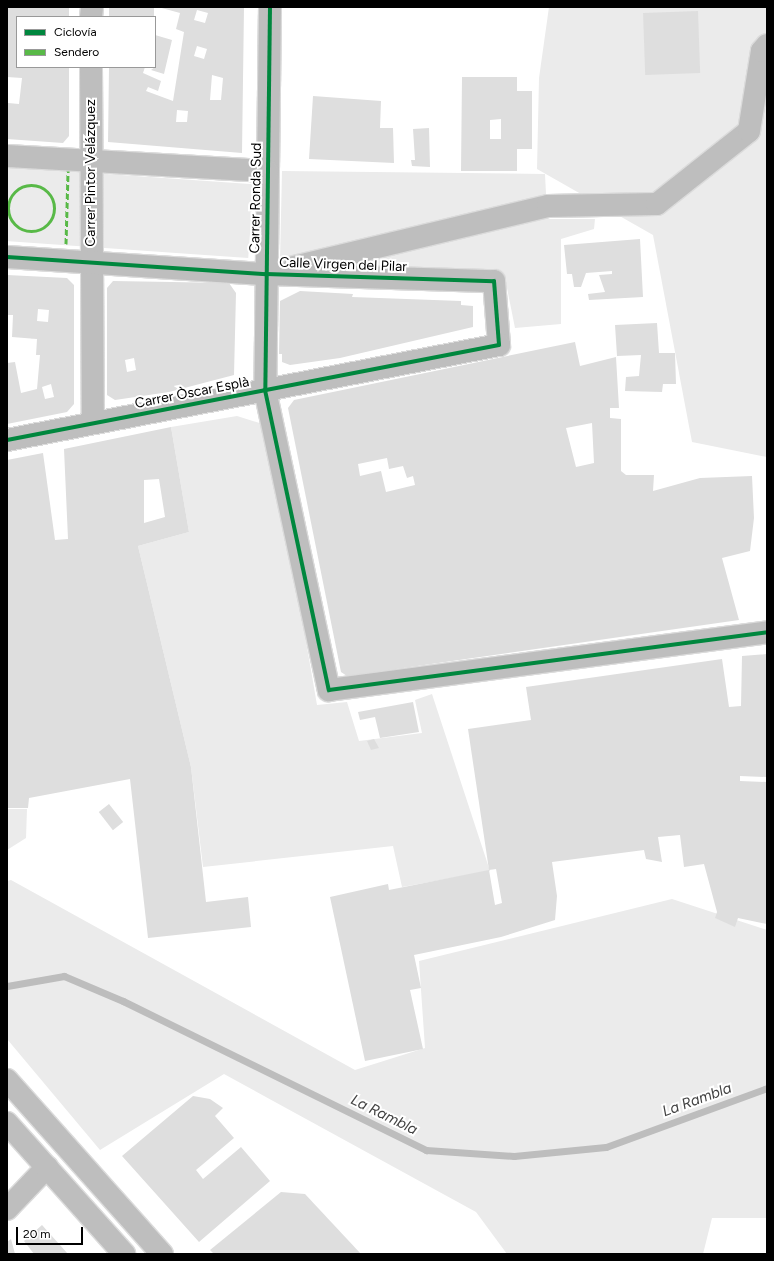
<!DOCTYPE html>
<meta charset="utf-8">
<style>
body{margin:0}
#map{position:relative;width:774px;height:1261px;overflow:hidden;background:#fff;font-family:Figtree,sans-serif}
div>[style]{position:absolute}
.green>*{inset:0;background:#ebebeb;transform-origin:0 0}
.stream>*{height:7px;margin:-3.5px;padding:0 3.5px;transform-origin:3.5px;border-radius:3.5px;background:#bdbdbd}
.building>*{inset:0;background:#dedede;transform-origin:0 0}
.roads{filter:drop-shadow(1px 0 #dbdbdb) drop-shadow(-1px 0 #dbdbdb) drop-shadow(0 1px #dbdbdb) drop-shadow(0 -1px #dbdbdb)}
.street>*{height:22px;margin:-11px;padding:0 11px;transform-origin:11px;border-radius:11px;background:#bebebe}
.highway>*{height:22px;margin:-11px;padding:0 11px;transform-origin:11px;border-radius:11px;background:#bebebe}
.quiet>*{height:3px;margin-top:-1.5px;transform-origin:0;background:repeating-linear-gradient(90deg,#58b947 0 6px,transparent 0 9px)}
.quiet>.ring{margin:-1.5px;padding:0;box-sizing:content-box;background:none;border:3px solid #58b947;border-radius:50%}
.cycleway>*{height:4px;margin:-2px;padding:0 2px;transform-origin:2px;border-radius:2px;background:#00873e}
span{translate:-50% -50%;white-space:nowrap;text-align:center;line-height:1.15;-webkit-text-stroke:4px #fff;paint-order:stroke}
.street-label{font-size:14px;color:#000}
.water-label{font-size:15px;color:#424242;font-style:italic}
.frame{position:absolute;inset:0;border:8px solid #000;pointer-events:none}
.legend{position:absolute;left:16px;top:16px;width:140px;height:52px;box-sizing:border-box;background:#fff;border:1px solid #999;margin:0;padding:5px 7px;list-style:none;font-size:12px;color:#000}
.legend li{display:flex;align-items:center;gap:8px;height:20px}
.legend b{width:20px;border:1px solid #999}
.scale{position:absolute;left:16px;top:1227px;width:67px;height:18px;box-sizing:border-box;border:2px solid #000;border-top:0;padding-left:5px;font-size:12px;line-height:14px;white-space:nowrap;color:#000;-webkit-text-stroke:3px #fff;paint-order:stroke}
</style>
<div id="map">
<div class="green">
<div style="clip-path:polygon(549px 7px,767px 7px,767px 457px,692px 442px,653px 235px,537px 169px,539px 78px)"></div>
<div style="left:7px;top:167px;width:247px;height:74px;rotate:4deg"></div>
<div style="clip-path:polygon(282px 171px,545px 174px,546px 194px,280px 261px)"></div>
<div style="clip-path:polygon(545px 219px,595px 219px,594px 229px,561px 239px,561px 324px,515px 328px,504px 273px,328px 269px)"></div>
<div style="clip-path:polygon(237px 416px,269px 426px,317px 705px,347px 702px,359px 741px,422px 733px,415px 700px,432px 694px,490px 871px,402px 887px,393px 846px,203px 867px,191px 767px,138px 546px,189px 532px,171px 427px)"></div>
<div style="clip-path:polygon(7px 809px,27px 809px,26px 838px,7px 850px)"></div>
<div style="clip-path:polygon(11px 880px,355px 1070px,425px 1048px,419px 961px,672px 899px,767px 930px,767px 1218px,712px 1218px,703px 1254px,507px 1254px,476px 1212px,224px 1074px,100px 1150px,7px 1039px,7px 881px)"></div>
</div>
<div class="stream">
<div style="left:7px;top:986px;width:58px;rotate:-10deg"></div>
<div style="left:64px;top:976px;width:64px;rotate:23deg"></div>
<div style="left:123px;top:1001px;width:338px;rotate:26.2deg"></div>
<div style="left:426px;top:1150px;width:88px;rotate:3.9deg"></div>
<div style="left:514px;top:1156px;width:92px;rotate:-5.6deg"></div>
<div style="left:606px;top:1147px;width:171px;rotate:-20.1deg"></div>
</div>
<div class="building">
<div style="clip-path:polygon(7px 7px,69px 7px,69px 17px,17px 17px,17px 67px,69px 67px,69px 136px,63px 143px,7px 139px,7px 93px,8px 103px,19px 104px,22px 78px,7px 77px)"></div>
<div style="left:109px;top:7px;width:45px;height:10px"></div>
<div style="clip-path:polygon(evenodd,158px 7px,244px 7px,242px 153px,108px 142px,109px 67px,145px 67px,143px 73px,161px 81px,158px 91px,148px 87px,146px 91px,173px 101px,184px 32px,176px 29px,180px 13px,158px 7px,197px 10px,208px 13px,205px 23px,194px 20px,197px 10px,158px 7px,197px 46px,207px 49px,204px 59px,194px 56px,197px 46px,158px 7px,212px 75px,223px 78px,221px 100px,210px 100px,212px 75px,158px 7px,177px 110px,188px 111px,187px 122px,176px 122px,177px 110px)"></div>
<div style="left:698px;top:11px;width:62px;height:55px;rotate:88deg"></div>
<div style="clip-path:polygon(155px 35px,172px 40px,164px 74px,151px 70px,155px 67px)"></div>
<div style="clip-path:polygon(evenodd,462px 77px,517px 77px,517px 91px,532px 91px,532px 149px,517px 149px,517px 171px,461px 171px,462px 77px,501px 119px,501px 139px,490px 139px,490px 120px,501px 119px)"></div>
<div style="clip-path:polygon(313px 96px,381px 101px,380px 128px,393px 128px,394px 163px,309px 159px)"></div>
<div style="clip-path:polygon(429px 128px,430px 167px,412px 166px,411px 160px,415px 160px,413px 129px)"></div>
<div style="clip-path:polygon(640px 239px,643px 297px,589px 300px,588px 294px,605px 292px,599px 275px,612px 274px,612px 271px,586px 273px,581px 287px,574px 287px,572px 274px,567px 274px,564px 245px)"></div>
<div style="clip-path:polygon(evenodd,7px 275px,67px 278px,74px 285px,74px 404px,67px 412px,7px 424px,7px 363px,15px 362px,21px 393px,37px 389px,40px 355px,36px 355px,37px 339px,12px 337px,13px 315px,7px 315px,7px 275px,38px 309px,49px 310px,48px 322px,37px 321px,38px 309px,7px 275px,51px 384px,54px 397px,45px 399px,42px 387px,51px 384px)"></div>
<div style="clip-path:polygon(evenodd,113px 281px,229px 283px,236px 293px,234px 375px,169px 392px,115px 400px,107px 395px,107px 288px,113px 281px,134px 358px,136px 370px,127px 372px,125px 360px,134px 358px)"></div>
<div style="clip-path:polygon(300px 291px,353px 294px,352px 297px,461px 301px,461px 305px,473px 306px,473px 327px,340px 358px,290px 365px,282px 362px,282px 354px,279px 354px,280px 301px)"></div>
<div style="clip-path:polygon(657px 323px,659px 353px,675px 353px,676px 384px,663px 384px,662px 392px,625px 391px,626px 377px,639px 376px,641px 355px,617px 356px,615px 325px)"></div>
<div style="clip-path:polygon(evenodd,575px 342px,580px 366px,616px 357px,619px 408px,610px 408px,610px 418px,621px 419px,621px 471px,626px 475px,654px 475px,653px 491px,700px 478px,752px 476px,754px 518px,750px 551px,722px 558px,739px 620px,347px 676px,341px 672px,288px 408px,294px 400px,575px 342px,592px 423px,594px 463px,576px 467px,566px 428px,592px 423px,575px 342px,387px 458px,389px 469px,403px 466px,407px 478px,413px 476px,415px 485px,386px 492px,381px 471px,360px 476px,358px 464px,387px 458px)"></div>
<div style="clip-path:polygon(evenodd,171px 427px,189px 532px,138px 546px,191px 767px,206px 902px,248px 897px,251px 927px,148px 938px,130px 779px,29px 798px,28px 808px,7px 808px,7px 460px,43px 453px,55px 540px,68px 539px,64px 449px,171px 427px,159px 479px,165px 517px,144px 523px,144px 480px,159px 479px)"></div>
<div style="clip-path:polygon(evenodd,767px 654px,767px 777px,740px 776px,740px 781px,767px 782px,767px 924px,738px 918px,735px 927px,715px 918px,717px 912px,704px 864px,684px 867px,680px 835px,658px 837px,662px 862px,646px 859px,644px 850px,552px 862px,557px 896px,555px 920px,501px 937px,414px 955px,421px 988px,410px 990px,423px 1049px,365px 1061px,330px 897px,388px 884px,389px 890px,489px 870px,468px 729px,531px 720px,526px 687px,722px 659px,729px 707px,741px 706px,742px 656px,767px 654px,496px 869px,502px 903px,495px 905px,489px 870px,496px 869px)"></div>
<div style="clip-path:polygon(413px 702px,419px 732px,380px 738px,375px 717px,360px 720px,358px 712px)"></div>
<div style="clip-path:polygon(374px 739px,379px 748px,371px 750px,367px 741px)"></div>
<div style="left:109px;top:804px;width:23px;height:13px;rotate:52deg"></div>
<div style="clip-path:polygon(193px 1096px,210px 1099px,223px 1108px,215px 1116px,234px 1138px,196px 1170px,203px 1179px,241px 1147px,270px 1181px,199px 1242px,122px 1156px)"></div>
<div style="clip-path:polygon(281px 1192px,305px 1194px,361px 1254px,214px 1254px,210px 1250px)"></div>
<div style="clip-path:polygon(42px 1225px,68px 1254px,34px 1254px,24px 1241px)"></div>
<div style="clip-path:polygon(11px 1239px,15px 1254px,7px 1254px,7px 1242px)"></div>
</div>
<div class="roads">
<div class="street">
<div style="left:270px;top:7px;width:383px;rotate:90.7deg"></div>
<div style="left:265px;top:390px;width:307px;rotate:78deg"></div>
<div style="left:329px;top:690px;width:442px;rotate:-7.5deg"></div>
<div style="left:91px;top:17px;width:10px;rotate:-84deg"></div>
<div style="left:91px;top:67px;width:356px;rotate:89.7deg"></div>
<div style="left:7px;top:156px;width:261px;rotate:3.3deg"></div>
<div style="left:7px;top:257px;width:260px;rotate:3.8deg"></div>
<div style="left:266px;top:274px;width:228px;rotate:1.8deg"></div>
<div style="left:494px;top:281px;width:64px;rotate:85.5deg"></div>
<div style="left:499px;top:345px;width:501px;rotate:169.07deg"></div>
<div style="left:294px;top:267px;width:261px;rotate:-13.5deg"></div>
<div style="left:548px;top:206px;width:109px;rotate:-1.1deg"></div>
<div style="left:657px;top:204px;width:117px;rotate:-38.4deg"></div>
<div style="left:749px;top:131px;width:81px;rotate:-80.8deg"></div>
<div style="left:762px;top:51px;width:8px;rotate:-50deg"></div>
<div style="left:7px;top:1209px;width:58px;rotate:-46.4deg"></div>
</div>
<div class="highway">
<div style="left:7px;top:1080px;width:233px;rotate:48.3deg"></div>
<div style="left:7px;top:1123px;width:176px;rotate:48.2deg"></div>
</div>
</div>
<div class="quiet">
<div class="ring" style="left:8px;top:185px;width:43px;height:43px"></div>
<div style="left:66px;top:244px;width:73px;rotate:-88.4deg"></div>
</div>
<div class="cycleway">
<div style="left:270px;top:7px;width:383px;rotate:90.7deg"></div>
<div style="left:265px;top:390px;width:307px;rotate:78deg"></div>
<div style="left:329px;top:690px;width:442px;rotate:-7.5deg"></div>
<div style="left:7px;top:257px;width:260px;rotate:3.8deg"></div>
<div style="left:266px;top:274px;width:228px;rotate:1.8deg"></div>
<div style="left:494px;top:281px;width:64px;rotate:85.5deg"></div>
<div style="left:499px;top:345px;width:501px;rotate:169.07deg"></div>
</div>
<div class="street-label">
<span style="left:91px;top:173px;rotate:-90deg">Carrer Pintor Velázquez</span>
<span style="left:256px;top:198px;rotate:-89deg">Carrer Ronda Sud</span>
<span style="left:343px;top:265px;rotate:2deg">Calle Virgen del Pilar</span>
<span style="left:192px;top:393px;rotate:-11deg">Carrer Òscar Esplà</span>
</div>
<div class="water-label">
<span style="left:697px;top:1100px;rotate:-20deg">La Rambla</span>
<span style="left:384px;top:1115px;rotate:26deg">La Rambla</span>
</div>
<div class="frame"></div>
<ul class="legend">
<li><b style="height:5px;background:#00873e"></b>Ciclovía</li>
<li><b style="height:5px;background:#58b947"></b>Sendero</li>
</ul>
<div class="scale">20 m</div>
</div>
